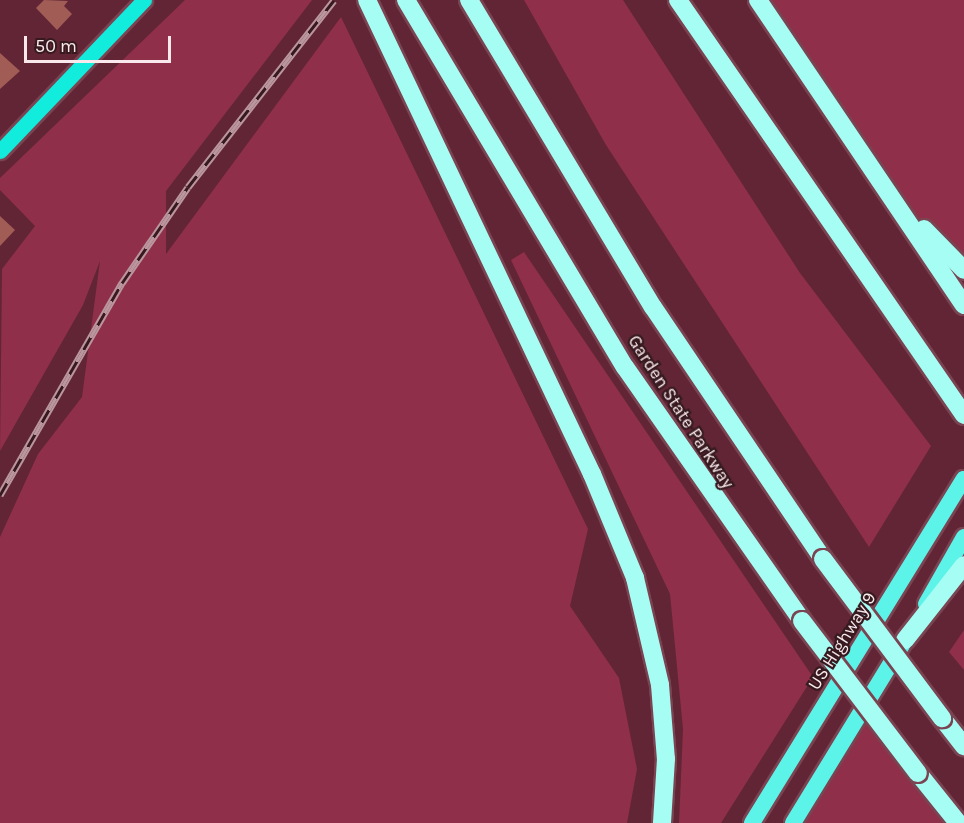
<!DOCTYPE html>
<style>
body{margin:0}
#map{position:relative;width:964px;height:823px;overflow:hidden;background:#622535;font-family:Karla,sans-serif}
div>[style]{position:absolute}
.green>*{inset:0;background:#8f2f4a}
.building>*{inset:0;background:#a05c55}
.roads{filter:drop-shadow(2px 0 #7a4452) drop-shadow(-2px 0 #7a4452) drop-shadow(0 2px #7a4452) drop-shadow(0 -2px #7a4452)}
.primary>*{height:15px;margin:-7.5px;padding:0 7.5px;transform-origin:7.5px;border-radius:7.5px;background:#12ecdd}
.trunk>*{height:16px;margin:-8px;padding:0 8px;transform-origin:8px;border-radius:8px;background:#5cf4e8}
.motorway>*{height:18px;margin:-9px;padding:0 9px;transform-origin:9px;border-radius:9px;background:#a5fdf3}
.rail>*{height:7px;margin-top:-3.5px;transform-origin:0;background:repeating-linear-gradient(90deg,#361a20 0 14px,#ba979f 0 28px);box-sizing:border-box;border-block:2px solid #ba979f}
.bridges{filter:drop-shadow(2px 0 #7a4452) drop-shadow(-2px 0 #7a4452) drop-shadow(0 2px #7a4452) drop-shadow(0 -2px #7a4452)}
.motorway-bridge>*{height:18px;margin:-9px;padding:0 9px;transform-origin:9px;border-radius:9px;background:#a5fdf3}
span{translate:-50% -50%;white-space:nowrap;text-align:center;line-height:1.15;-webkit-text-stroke:4.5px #361a20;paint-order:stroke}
.street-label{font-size:18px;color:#f9e9ec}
.scale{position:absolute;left:24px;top:36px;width:147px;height:27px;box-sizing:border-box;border:3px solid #f9e9ec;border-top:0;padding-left:8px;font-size:18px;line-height:21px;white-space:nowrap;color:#f9e9ec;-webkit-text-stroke:4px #361a20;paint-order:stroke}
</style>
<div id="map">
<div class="green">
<div style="clip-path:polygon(185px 0,312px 0,166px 191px,166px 254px,341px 17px,588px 529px,570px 606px,619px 678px,637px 769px,627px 823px,0 823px,0 537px,38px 454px,82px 397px,100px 261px,83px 305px,0 451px,2px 269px,35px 226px,0 190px,0 178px)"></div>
<div style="clip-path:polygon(524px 0,623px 0,800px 273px,931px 446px,869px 547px,606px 145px)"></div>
<div style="clip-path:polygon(758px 0,964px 0,964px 270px,896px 200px)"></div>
<div style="clip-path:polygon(524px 252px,813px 677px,721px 823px,679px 823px,683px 729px,670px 594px,511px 260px)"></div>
<div style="clip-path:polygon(964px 630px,964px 670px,949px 652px)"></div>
<div style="clip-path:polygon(867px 703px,958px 823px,793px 823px)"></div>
</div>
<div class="building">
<div style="clip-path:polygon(44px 0,68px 1px,64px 6px,72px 14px,57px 30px,36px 8px)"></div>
<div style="clip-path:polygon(0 53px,20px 71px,0 89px)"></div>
<div style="clip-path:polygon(0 216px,15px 230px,0 246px)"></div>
</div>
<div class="roads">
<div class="primary">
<div style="left:0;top:151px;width:209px;rotate:-46.4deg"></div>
</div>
<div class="trunk">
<div style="left:926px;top:604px;width:77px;rotate:-60.4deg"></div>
<div style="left:752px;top:823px;width:404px;rotate:-58.4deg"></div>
<div style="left:793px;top:823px;width:209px;rotate:-58.5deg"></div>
</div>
<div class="motorway">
<div style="left:367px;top:0;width:525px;rotate:64.61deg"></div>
<div style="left:592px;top:474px;width:113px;rotate:67.5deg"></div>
<div style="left:635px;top:578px;width:110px;rotate:76.8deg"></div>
<div style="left:660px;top:685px;width:74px;rotate:85.4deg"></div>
<div style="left:666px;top:759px;width:64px;rotate:93.6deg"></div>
<div style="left:406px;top:0;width:427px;rotate:59.2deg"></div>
<div style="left:625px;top:367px;width:310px;rotate:55.1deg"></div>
<div style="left:469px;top:0;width:358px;rotate:59.1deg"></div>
<div style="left:653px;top:307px;width:304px;rotate:56deg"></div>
<div style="left:678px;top:0;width:504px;rotate:55.43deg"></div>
<div style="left:758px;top:0;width:368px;rotate:56deg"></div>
<div style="left:924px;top:229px;width:57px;rotate:45.7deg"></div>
<div style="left:905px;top:640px;width:95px;rotate:-51.8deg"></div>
<div style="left:942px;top:718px;width:36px;rotate:52deg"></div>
<div style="left:918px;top:773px;width:64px;rotate:51.3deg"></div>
</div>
</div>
<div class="rail">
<div style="left:0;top:495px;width:245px;rotate:-60.1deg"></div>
<div style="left:122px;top:283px;width:116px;rotate:-55.5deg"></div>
<div style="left:188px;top:187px;width:237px;rotate:-52deg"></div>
</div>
<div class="bridges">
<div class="motorway-bridge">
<div style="left:823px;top:559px;width:199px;rotate:53.2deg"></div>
<div style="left:802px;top:621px;width:191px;rotate:52.7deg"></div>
</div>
</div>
<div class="street-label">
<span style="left:681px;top:412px;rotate:57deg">Garden State Parkway</span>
<span style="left:842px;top:641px;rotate:-58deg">US Highway 9</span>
</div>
<div class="scale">50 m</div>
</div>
